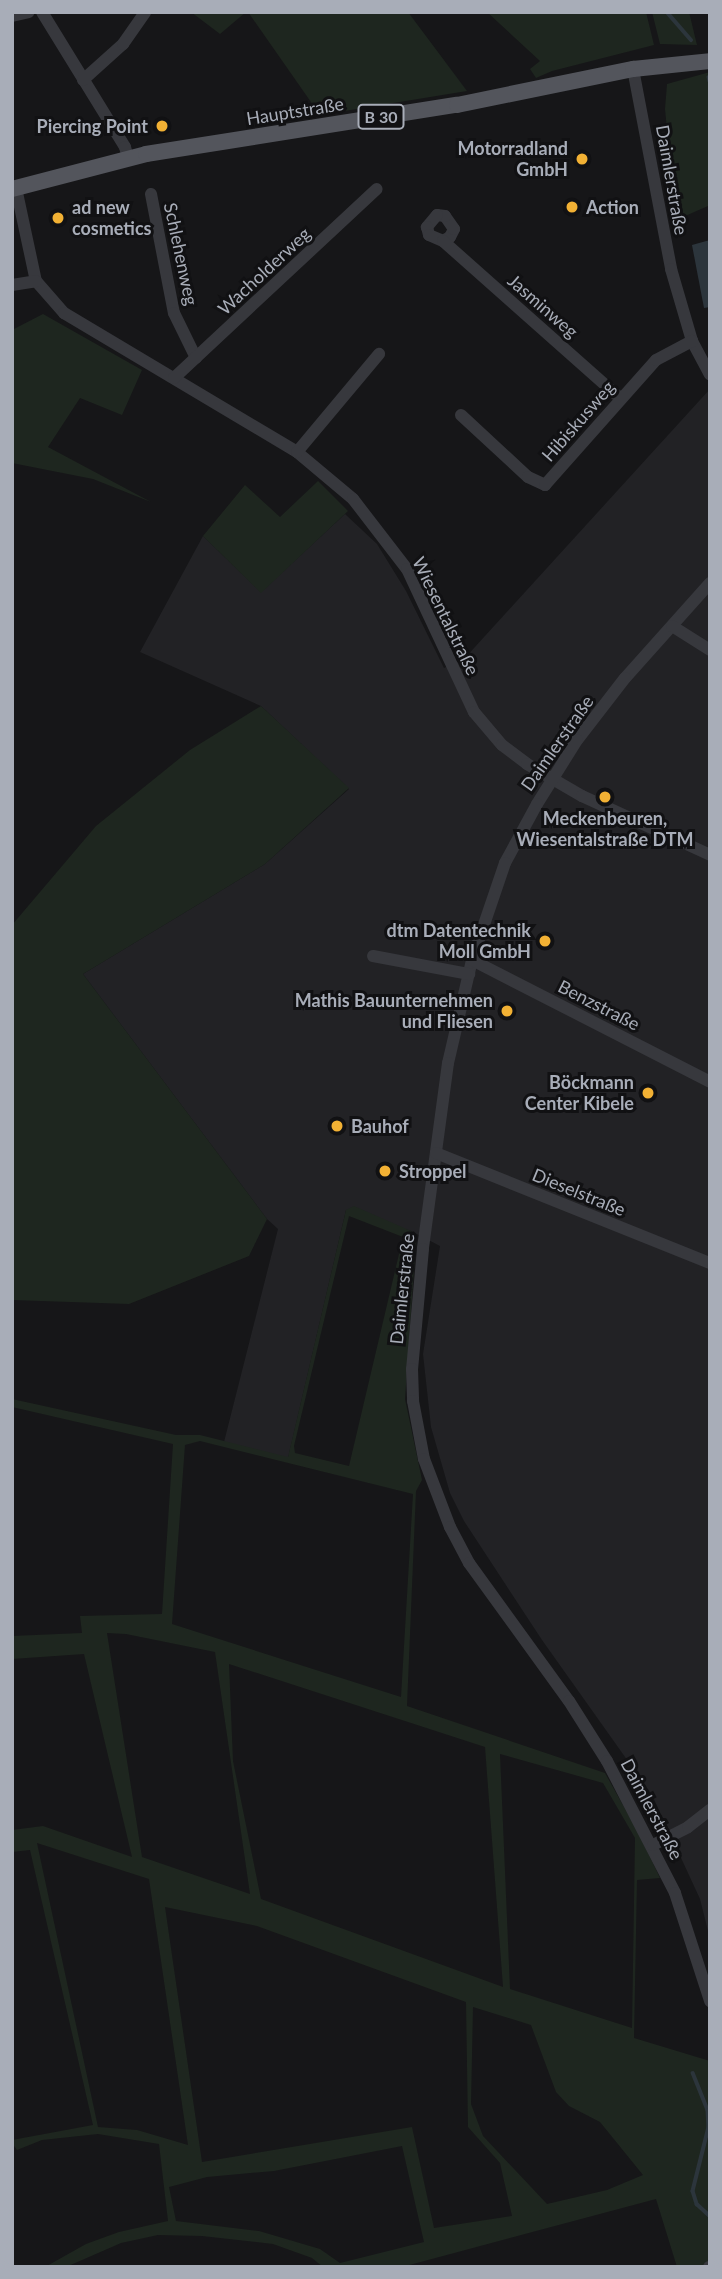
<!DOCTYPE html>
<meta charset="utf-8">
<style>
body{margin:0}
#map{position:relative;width:722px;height:2279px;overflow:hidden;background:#161618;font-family:Lato,sans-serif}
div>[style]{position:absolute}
.built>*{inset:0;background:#222225}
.green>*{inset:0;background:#1e261f}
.water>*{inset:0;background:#2c353c}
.stream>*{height:3.5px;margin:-1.75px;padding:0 1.75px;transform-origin:1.75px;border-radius:1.75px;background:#2c353c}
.minor>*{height:12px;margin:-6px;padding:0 6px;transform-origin:6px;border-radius:6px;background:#37383d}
.major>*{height:16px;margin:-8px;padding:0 8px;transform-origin:8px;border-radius:8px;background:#53555c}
.dots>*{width:19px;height:19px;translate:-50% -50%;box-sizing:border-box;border:4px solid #111113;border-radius:50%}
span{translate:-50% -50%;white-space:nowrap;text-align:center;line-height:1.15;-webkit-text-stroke:6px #111113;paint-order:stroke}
.shield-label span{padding:2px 5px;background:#111113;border:2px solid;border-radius:5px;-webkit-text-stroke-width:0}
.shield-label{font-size:16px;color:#a8adb8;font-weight:700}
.street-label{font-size:18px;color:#a8adb8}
.poi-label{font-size:18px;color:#a8adb8;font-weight:700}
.right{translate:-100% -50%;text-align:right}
.left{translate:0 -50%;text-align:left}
.frame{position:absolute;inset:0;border:14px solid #a8adb8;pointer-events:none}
</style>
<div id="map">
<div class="built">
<div style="clip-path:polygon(710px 389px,710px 1939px,700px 1899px,652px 1795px,542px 1640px,464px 1521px,450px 1493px,431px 1427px,423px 1354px,440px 1246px,411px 1231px,346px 1210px,288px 1458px,224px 1442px,278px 1229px,267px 1219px,83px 974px,265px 864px,349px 789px,261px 706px,140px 652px,203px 536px,261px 592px,345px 514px,377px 544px,406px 591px,444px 668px,464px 659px)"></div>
</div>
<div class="green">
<div style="clip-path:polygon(191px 12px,246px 12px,220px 34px)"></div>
<div style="clip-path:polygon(248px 12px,408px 12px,467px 91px,320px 115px)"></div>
<div style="clip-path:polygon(487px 12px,646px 12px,654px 45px,552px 71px,536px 78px,530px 69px,540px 61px)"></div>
<div style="clip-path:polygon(652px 12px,689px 12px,697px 45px,660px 44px)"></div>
<div style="clip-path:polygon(710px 72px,710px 209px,708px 206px,676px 220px,665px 109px,667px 84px)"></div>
<div style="clip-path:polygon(43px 314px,142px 370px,122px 415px,80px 398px,48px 447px,151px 502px,93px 479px,12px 463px,12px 330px)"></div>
<div style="clip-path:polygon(318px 481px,348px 511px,261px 593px,203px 536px,245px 485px,280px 517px)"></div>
<div style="clip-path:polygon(261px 706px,349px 788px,265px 864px,83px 974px,267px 1219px,249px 1256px,129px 1304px,12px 1300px,12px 925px,96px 826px,190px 750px)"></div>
<div style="clip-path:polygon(evenodd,354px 1206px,411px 1231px,416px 1240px,405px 1399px,422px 1480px,416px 1491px,407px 1706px,605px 1773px,638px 1832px,660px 1878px,637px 1880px,634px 2038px,710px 2061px,710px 2267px,677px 2267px,656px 2199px,402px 2267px,323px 2267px,312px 2258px,273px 2244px,202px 2236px,158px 2235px,121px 2243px,66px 2267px,45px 2267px,86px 2244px,119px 2232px,168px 2221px,159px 2144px,98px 2134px,42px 2140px,17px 2150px,12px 2143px,12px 2140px,93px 2125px,30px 1850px,12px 1852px,12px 1830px,43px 1826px,132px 1857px,84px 1654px,12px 1659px,12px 1636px,82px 1633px,80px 1616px,162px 1614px,173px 1444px,12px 1407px,12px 1399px,176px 1435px,200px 1435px,288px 1457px,346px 1210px,354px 1206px,349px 1216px,403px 1237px,349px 1466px,295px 1453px,294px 1446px,349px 1216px,354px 1206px,200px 1441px,413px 1494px,401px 1697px,172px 1624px,185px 1445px,200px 1441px,354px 1206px,107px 1633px,126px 1634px,215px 1652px,250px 1894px,142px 1857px,107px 1633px,354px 1206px,229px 1664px,485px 1747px,503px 1987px,261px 1899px,233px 1761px,229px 1664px,354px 1206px,500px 1754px,603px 1783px,635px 1838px,632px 2028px,510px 1989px,500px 1754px,354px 1206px,37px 1843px,149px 1879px,188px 2145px,137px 2130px,98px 2127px,37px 1843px,354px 1206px,165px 1907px,257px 1926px,466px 2002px,468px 2127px,500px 2163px,512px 2216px,434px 2228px,412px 2127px,202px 2162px,165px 1907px,354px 1206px,473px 2007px,531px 2025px,556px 2092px,569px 2106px,600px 2122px,643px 2175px,607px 2190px,547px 2204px,483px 2136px,471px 2104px,473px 2007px,354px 1206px,402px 2146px,424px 2242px,340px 2263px,320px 2249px,259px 2231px,176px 2221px,169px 2187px,207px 2177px,274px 2171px,402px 2146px)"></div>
</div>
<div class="water">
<div style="clip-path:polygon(710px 240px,710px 307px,704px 308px,692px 245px)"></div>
</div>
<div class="stream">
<div style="left:667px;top:12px;width:37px;rotate:49deg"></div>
<div style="left:709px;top:77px;width:4px;rotate:76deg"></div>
<div style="left:693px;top:2073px;width:40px;rotate:68deg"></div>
<div style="left:708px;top:2110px;width:17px;rotate:87deg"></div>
<div style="left:709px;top:2127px;width:66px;rotate:104deg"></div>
<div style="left:693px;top:2191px;width:14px;rotate:73deg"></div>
<div style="left:697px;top:2204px;width:18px;rotate:43deg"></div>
</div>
<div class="minor">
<div style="left:42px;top:12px;width:158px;rotate:58.4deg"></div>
<div style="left:125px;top:147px;width:11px;rotate:75deg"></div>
<div style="left:12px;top:16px;width:17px;rotate:-13deg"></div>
<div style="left:633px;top:69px;width:204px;rotate:79.2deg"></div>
<div style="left:671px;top:269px;width:75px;rotate:73.7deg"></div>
<div style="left:692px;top:341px;width:38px;rotate:62deg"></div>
<div style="left:83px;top:80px;width:54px;rotate:-42deg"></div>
<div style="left:123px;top:44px;width:39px;rotate:-55deg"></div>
<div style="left:16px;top:188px;width:95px;rotate:77.9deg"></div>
<div style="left:36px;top:281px;width:43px;rotate:48.8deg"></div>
<div style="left:64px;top:313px;width:271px;rotate:30.8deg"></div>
<div style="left:297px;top:452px;width:73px;rotate:40deg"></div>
<div style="left:353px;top:499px;width:88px;rotate:52.4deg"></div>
<div style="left:407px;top:569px;width:158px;rotate:64.9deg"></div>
<div style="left:474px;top:712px;width:43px;rotate:49.7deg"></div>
<div style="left:502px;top:745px;width:31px;rotate:37deg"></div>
<div style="left:527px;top:764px;width:64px;rotate:30.2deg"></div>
<div style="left:582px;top:796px;width:141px;rotate:24.7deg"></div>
<div style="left:151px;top:194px;width:121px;rotate:79.1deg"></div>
<div style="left:174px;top:313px;width:50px;rotate:63.9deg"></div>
<div style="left:443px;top:241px;width:8px;rotate:-30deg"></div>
<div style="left:450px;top:237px;width:9px;rotate:-63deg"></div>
<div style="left:454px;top:229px;width:16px;rotate:-125deg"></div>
<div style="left:445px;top:216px;width:8px;rotate:-173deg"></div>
<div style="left:437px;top:215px;width:16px;rotate:130deg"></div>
<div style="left:427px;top:227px;width:8px;rotate:76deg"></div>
<div style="left:429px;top:235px;width:15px;rotate:23deg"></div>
<div style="left:443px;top:241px;width:237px;rotate:41.6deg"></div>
<div style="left:12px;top:285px;width:24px;rotate:-9deg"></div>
<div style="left:174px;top:378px;width:277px;rotate:-43deg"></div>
<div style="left:461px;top:415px;width:91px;rotate:42.8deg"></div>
<div style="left:528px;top:477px;width:19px;rotate:25deg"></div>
<div style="left:545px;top:485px;width:167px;rotate:-48.4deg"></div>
<div style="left:656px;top:360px;width:41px;rotate:-27.8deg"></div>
<div style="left:297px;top:452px;width:128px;rotate:-50.1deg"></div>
<div style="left:710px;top:583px;width:127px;rotate:131.8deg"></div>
<div style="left:625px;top:678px;width:78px;rotate:127.7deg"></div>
<div style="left:577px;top:740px;width:75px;rotate:122deg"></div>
<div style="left:537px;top:804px;width:67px;rotate:118.5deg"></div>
<div style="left:505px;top:863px;width:102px;rotate:108.8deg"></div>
<div style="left:472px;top:960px;width:106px;rotate:103.1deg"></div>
<div style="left:448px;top:1063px;width:188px;rotate:97.7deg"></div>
<div style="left:423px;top:1249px;width:121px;rotate:95.2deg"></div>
<div style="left:412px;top:1369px;width:32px;rotate:88deg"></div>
<div style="left:413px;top:1401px;width:59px;rotate:79.3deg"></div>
<div style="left:424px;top:1459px;width:73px;rotate:69.1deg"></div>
<div style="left:450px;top:1527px;width:41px;rotate:62.2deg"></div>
<div style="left:469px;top:1563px;width:170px;rotate:54.1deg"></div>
<div style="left:569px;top:1701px;width:71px;rotate:57.7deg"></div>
<div style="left:607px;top:1761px;width:148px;rotate:62.7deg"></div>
<div style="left:675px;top:1893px;width:114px;rotate:72deg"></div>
<div style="left:672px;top:626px;width:45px;rotate:32.3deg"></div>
<div style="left:373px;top:956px;width:98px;rotate:10.6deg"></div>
<div style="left:472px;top:960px;width:267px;rotate:27.1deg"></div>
<div style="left:436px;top:1153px;width:295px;rotate:21.9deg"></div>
<div style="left:653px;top:1845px;width:39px;rotate:-27deg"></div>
<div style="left:688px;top:1827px;width:28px;rotate:-38deg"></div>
<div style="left:709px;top:2267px;width:1px"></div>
</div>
<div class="major">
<div style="left:12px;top:189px;width:138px;rotate:-14.6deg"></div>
<div style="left:146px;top:154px;width:315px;rotate:-9deg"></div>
<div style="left:457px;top:105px;width:180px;rotate:-11.6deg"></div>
<div style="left:633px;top:69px;width:77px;rotate:-5.9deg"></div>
</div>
<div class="dots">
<div style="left:162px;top:126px;background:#f2b134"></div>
<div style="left:582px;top:159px;background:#f2b134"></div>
<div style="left:572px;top:207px;background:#f2b134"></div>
<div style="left:58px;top:218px;background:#f2b134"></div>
<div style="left:605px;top:797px;background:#f2b134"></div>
<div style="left:545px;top:941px;background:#f2b134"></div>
<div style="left:507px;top:1011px;background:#f2b134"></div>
<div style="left:648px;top:1093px;background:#f2b134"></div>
<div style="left:337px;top:1126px;background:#f2b134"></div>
<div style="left:385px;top:1171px;background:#f2b134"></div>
</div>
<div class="shield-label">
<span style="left:381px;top:117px">B 30</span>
</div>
<div class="street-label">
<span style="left:295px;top:111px;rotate:-9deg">Hauptstraße</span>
<span style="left:672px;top:180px;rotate:80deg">Daimlerstraße</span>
<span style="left:181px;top:254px;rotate:78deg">Schlehenweg</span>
<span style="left:264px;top:271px;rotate:-43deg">Wacholderweg</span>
<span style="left:543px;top:306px;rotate:41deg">Jasminweg</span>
<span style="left:578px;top:421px;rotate:-49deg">Hibiskusweg</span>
<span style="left:446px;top:616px;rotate:64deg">Wiesentalstraße</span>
<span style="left:557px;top:743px;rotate:-55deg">Daimlerstraße</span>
<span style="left:599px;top:1005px;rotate:27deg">Benzstraße</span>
<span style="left:579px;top:1192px;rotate:22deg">Dieselstraße</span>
<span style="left:402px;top:1289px;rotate:-84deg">Daimlerstraße</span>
<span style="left:652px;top:1809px;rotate:62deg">Daimlerstraße</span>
</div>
<div class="poi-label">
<span class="right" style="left:148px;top:126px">Piercing Point</span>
<span class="right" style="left:568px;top:159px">Motorradland<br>GmbH</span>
<span class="left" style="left:586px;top:207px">Action</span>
<span class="left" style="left:72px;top:218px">ad new<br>cosmetics</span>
<span style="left:605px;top:829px">Meckenbeuren,<br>Wiesentalstraße DTM</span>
<span class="right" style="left:531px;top:941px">dtm Datentechnik<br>Moll GmbH</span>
<span class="right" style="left:493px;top:1011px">Mathis Bauunternehmen<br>und Fliesen</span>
<span class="right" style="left:634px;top:1093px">Böckmann<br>Center Kibele</span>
<span class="left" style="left:351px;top:1126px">Bauhof</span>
<span class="left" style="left:399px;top:1171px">Stroppel</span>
</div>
<div class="frame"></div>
</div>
